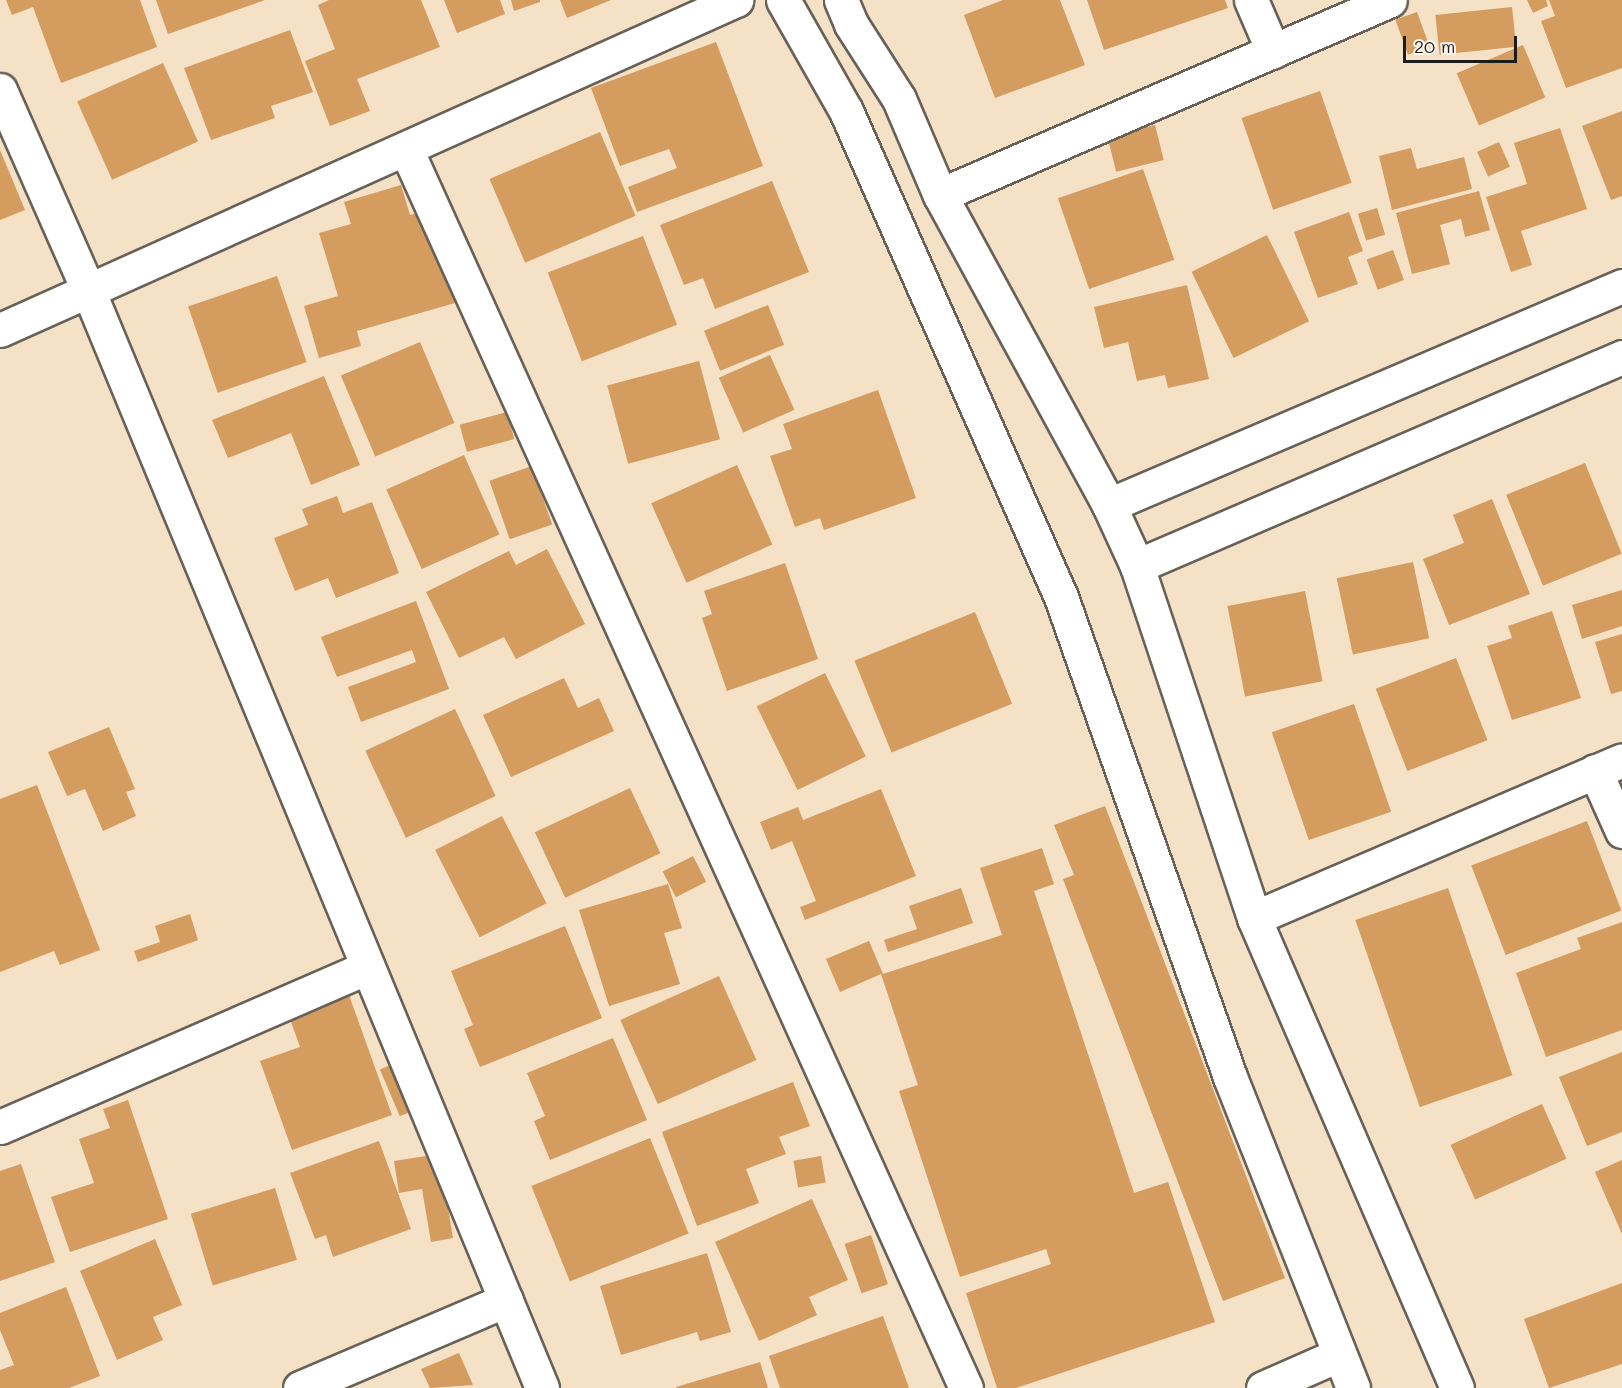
<!DOCTYPE html>
<style>
body{margin:0}
#map{position:relative;width:1622px;height:1388px;overflow:hidden;background:#f4e1c6;font-family:Mali,sans-serif}
div>[style]{position:absolute}
.building>*{inset:0;background:#d49c5e;transform-origin:0 0}
.roads{filter:drop-shadow(2px 0 #686158) drop-shadow(-2px 0 #686158) drop-shadow(0 2px #686158) drop-shadow(0 -2px #686158)}
.minor>*{height:33px;margin:-16.5px;padding:0 16.5px;transform-origin:16.5px;border-radius:16.5px;background:#fff}
span{translate:-50% -50%;white-space:nowrap;text-align:center;line-height:1.15;-webkit-text-stroke:4.5px #fbf7ec;paint-order:stroke}
.scale{position:absolute;left:1403px;top:36px;width:114px;height:27px;box-sizing:border-box;border:3px solid #1c1c1c;border-top:0;padding-left:8px;font-size:18px;line-height:21px;white-space:nowrap;color:#1c1c1c;-webkit-text-stroke:4px #fbf7ec;paint-order:stroke}
</style>
<div id="map">
<div class="building">
<div style="clip-path:polygon(6px 0,140px 0,157px 47px,61px 83px,33px 7px,12px 15px)"></div>
<div style="clip-path:polygon(156px 0,265px 0,168px 34px)"></div>
<div style="clip-path:polygon(329px 0,421px 0,440px 47px,357px 79px,370px 111px,330px 126px,305px 61px,335px 49px,318px 5px)"></div>
<div style="clip-path:polygon(444px 0,500px 0,505px 14px,457px 33px)"></div>
<div style="clip-path:polygon(511px 0,540px 0,540px 2px,514px 11px)"></div>
<div style="clip-path:polygon(560px 0,611px 0,567px 18px)"></div>
<div style="clip-path:polygon(1003px 0,1060px 0,1085px 65px,995px 98px,964px 15px)"></div>
<div style="clip-path:polygon(1087px 0,1225px 0,1228px 8px,1104px 50px)"></div>
<div style="clip-path:polygon(1527px 0,1546px 0,1548px 6px,1533px 13px)"></div>
<div style="clip-path:polygon(1549px 0,1622px 0,1622px 68px,1566px 88px,1541px 21px,1555px 16px)"></div>
<div style="left:1512px;top:7px;width:40px;height:77px;rotate:84deg"></div>
<div style="left:1417px;top:12px;width:37px;height:23px;rotate:70deg"></div>
<div style="clip-path:polygon(290px 30px,313px 92px,271px 106px,275px 118px,211px 140px,184px 68px)"></div>
<div style="clip-path:polygon(716px 42px,763px 166px,637px 212px,628px 187px,677px 168px,669px 149px,620px 166px,591px 88px)"></div>
<div style="left:1523px;top:45px;width:57px;height:72px;rotate:67deg"></div>
<div style="left:163px;top:63px;width:86px;height:94px;rotate:66deg"></div>
<div style="left:1320px;top:91px;width:97px;height:83px;rotate:71deg"></div>
<div style="clip-path:polygon(1622px 111px,1622px 196px,1611px 200px,1582px 126px)"></div>
<div style="left:1155px;top:125px;width:36px;height:49px;rotate:76deg"></div>
<div style="clip-path:polygon(1560px 128px,1587px 209px,1521px 231px,1532px 265px,1511px 272px,1486px 197px,1527px 184px,1514px 143px)"></div>
<div style="left:600px;top:132px;width:91px;height:120px;rotate:67deg"></div>
<div style="left:1499px;top:142px;width:27px;height:24px;rotate:66deg"></div>
<div style="clip-path:polygon(1411px 148px,1417px 169px,1464px 157px,1472px 189px,1392px 210px,1379px 156px)"></div>
<div style="clip-path:polygon(0 150px,25px 210px,0 220px)"></div>
<div style="left:1143px;top:169px;width:96px;height:90px;rotate:71deg"></div>
<div style="clip-path:polygon(772px 181px,809px 272px,715px 309px,703px 278px,684px 285px,660px 225px)"></div>
<div style="clip-path:polygon(401px 185px,410px 215px,424px 211px,455px 303px,357px 331px,361px 346px,319px 358px,304px 306px,338px 296px,319px 233px,351px 224px,344px 202px)"></div>
<div style="clip-path:polygon(1479px 191px,1490px 230px,1465px 237px,1461px 219px,1440px 225px,1450px 264px,1412px 274px,1396px 213px)"></div>
<div style="left:1377px;top:208px;width:28px;height:20px;rotate:73deg"></div>
<div style="clip-path:polygon(1349px 212px,1363px 251px,1348px 257px,1358px 284px,1318px 298px,1294px 232px)"></div>
<div style="left:1267px;top:235px;width:96px;height:84px;rotate:64deg"></div>
<div style="left:643px;top:236px;width:95px;height:102px;rotate:69deg"></div>
<div style="left:1393px;top:250px;width:32px;height:28px;rotate:70deg"></div>
<div style="left:277px;top:276px;width:91px;height:94px;rotate:71deg"></div>
<div style="clip-path:polygon(1187px 285px,1209px 379px,1168px 388px,1165px 375px,1137px 381px,1128px 342px,1104px 348px,1094px 307px)"></div>
<div style="left:768px;top:305px;width:43px;height:69px;rotate:68deg"></div>
<div style="left:420px;top:342px;width:88px;height:86px;rotate:67deg"></div>
<div style="left:770px;top:355px;width:60px;height:56px;rotate:66deg"></div>
<div style="left:699px;top:361px;width:81px;height:95px;rotate:75deg"></div>
<div style="clip-path:polygon(324px 376px,360px 465px,311px 485px,291px 433px,228px 458px,212px 420px)"></div>
<div style="clip-path:polygon(878px 390px,916px 498px,824px 530px,820px 518px,795px 527px,770px 456px,792px 449px,783px 424px)"></div>
<div style="left:507px;top:412px;width:28px;height:49px;rotate:75deg"></div>
<div style="left:464px;top:455px;width:87px;height:85px;rotate:66deg"></div>
<div style="left:1585px;top:463px;width:98px;height:85px;rotate:68deg"></div>
<div style="left:737px;top:465px;width:87px;height:94px;rotate:66deg"></div>
<div style="left:532px;top:466px;width:62px;height:45px;rotate:71deg"></div>
<div style="clip-path:polygon(337px 496px,343px 513px,372px 502px,399px 573px,336px 598px,328px 578px,295px 591px,274px 538px,308px 525px,302px 509px)"></div>
<div style="clip-path:polygon(1492px 499px,1530px 594px,1449px 625px,1423px 559px,1464px 543px,1453px 515px)"></div>
<div style="clip-path:polygon(547px 549px,585px 624px,516px 659px,504px 637px,459px 658px,426px 592px,509px 551px,516px 565px)"></div>
<div style="left:1413px;top:562px;width:78px;height:78px;rotate:78deg"></div>
<div style="clip-path:polygon(785px 563px,818px 659px,727px 691px,702px 618px,712px 614px,704px 591px)"></div>
<div style="clip-path:polygon(1622px 590px,1622px 626px,1582px 639px,1572px 605px)"></div>
<div style="left:1305px;top:591px;width:92px;height:79px;rotate:79deg"></div>
<div style="clip-path:polygon(416px 601px,449px 689px,361px 722px,348px 687px,416px 662px,412px 650px,337px 677px,321px 637px)"></div>
<div style="clip-path:polygon(1552px 611px,1581px 698px,1512px 720px,1487px 646px,1512px 638px,1508px 626px)"></div>
<div style="left:975px;top:612px;width:99px;height:130px;rotate:68deg"></div>
<div style="clip-path:polygon(1622px 634px,1622px 691px,1611px 694px,1595px 642px)"></div>
<div style="left:1456px;top:658px;width:88px;height:86px;rotate:69deg"></div>
<div style="left:825px;top:673px;width:93px;height:76px;rotate:64deg"></div>
<div style="clip-path:polygon(564px 678px,578px 708px,599px 698px,614px 731px,511px 777px,483px 715px)"></div>
<div style="left:1354px;top:704px;width:114px;height:87px;rotate:71deg"></div>
<div style="left:455px;top:709px;width:96px;height:99px;rotate:65deg"></div>
<div style="clip-path:polygon(109px 727px,135px 789px,126px 792px,136px 816px,103px 831px,85px 789px,67px 796px,48px 752px)"></div>
<div style="clip-path:polygon(37px 785px,100px 950px,60px 965px,54px 951px,0 972px,0 799px)"></div>
<div style="left:630px;top:788px;width:72px;height:105px;rotate:65deg"></div>
<div style="clip-path:polygon(881px 789px,916px 876px,805px 920px,800px 907px,816px 901px,792px 841px,771px 850px,760px 822px,798px 807px,803px 820px)"></div>
<div style="clip-path:polygon(1105px 806px,1285px 1278px,1223px 1301px,1063px 879px,1074px 875px,1054px 825px)"></div>
<div style="left:502px;top:816px;width:98px;height:75px;rotate:63deg"></div>
<div style="left:1587px;top:821px;width:96px;height:124px;rotate:69deg"></div>
<div style="clip-path:polygon(1042px 848px,1054px 884px,1034px 891px,1134px 1193px,1168px 1182px,1215px 1322px,1016px 1388px,997px 1388px,966px 1293px,1051px 1264px,1046px 1249px,960px 1277px,899px 1091px,918px 1085px,881px 974px,840px 992px,826px 959px,869px 941px,883px 974px,1002px 935px,980px 868px)"></div>
<div style="left:693px;top:856px;width:29px;height:34px;rotate:63deg"></div>
<div style="clip-path:polygon(668px 884px,682px 928px,664px 933px,680px 984px,609px 1006px,579px 910px)"></div>
<div style="clip-path:polygon(961px 888px,973px 923px,888px 952px,884px 940px,917px 929px,909px 906px)"></div>
<div style="left:1448px;top:888px;width:198px;height:98px;rotate:71deg"></div>
<div style="clip-path:polygon(190px 914px,198px 940px,138px 962px,134px 951px,160px 942px,155px 926px)"></div>
<div style="clip-path:polygon(1622px 922px,1622px 1030px,1546px 1057px,1516px 973px,1581px 949px,1577px 938px)"></div>
<div style="clip-path:polygon(565px 926px,602px 1018px,480px 1067px,464px 1029px,473px 1025px,451px 971px)"></div>
<div style="left:719px;top:976px;width:92px;height:108px;rotate:66deg"></div>
<div style="clip-path:polygon(349px 995px,392px 1115px,292px 1150px,260px 1061px,300px 1047px,289px 1016px)"></div>
<div style="clip-path:polygon(613px 1038px,647px 1120px,550px 1160px,534px 1121px,545px 1116px,527px 1073px)"></div>
<div style="clip-path:polygon(1622px 1052px,1622px 1132px,1587px 1146px,1559px 1077px)"></div>
<div style="left:402px;top:1060px;width:51px;height:24px;rotate:67deg"></div>
<div style="clip-path:polygon(793px 1082px,810px 1126px,779px 1137px,786px 1154px,746px 1169px,759px 1203px,697px 1226px,662px 1132px)"></div>
<div style="clip-path:polygon(128px 1100px,168px 1219px,70px 1252px,51px 1197px,94px 1183px,79px 1139px,110px 1128px,103px 1109px)"></div>
<div style="left:1542px;top:1104px;width:60px;height:100px;rotate:66deg"></div>
<div style="left:650px;top:1138px;width:103px;height:128px;rotate:68deg"></div>
<div style="clip-path:polygon(379px 1141px,411px 1229px,333px 1257px,326px 1235px,315px 1239px,290px 1173px)"></div>
<div style="clip-path:polygon(439px 1154px,453px 1238px,431px 1242px,422px 1189px,399px 1193px,394px 1161px)"></div>
<div style="left:821px;top:1156px;width:27px;height:28px;rotate:80deg"></div>
<div style="clip-path:polygon(1622px 1160px,1622px 1234px,1595px 1172px)"></div>
<div style="clip-path:polygon(21px 1164px,55px 1262px,0 1281px,0 1171px)"></div>
<div style="left:275px;top:1188px;width:75px;height:88px;rotate:73deg"></div>
<div style="clip-path:polygon(812px 1199px,848px 1280px,809px 1297px,817px 1315px,759px 1341px,715px 1242px)"></div>
<div style="left:871px;top:1235px;width:52px;height:28px;rotate:71deg"></div>
<div style="clip-path:polygon(155px 1239px,182px 1305px,153px 1317px,163px 1340px,117px 1360px,80px 1271px)"></div>
<div style="clip-path:polygon(707px 1253px,731px 1332px,700px 1341px,697px 1332px,621px 1355px,600px 1286px)"></div>
<div style="clip-path:polygon(1622px 1283px,1622px 1364px,1549px 1388px,1524px 1319px)"></div>
<div style="clip-path:polygon(66px 1287px,100px 1376px,69px 1388px,0 1388px,0 1370px,14px 1365px,0 1330px,0 1313px)"></div>
<div style="clip-path:polygon(883px 1316px,909px 1388px,780px 1388px,769px 1356px)"></div>
<div style="clip-path:polygon(459px 1353px,473px 1385px,430px 1388px,421px 1369px)"></div>
<div style="clip-path:polygon(760px 1362px,768px 1388px,676px 1388px,676px 1387px)"></div>
</div>
<div class="roads">
<div class="minor">
<div style="left:783px;top:0;width:128px;rotate:60.4deg"></div>
<div style="left:846px;top:111px;width:531px;rotate:66.14deg"></div>
<div style="left:1061px;top:597px;width:509px;rotate:70.6deg"></div>
<div style="left:1230px;top:1077px;width:334px;rotate:68.4deg"></div>
<div style="left:841px;top:0;width:26px;rotate:67deg"></div>
<div style="left:851px;top:24px;width:89px;rotate:57.4deg"></div>
<div style="left:899px;top:99px;width:104px;rotate:66.9deg"></div>
<div style="left:940px;top:195px;width:353px;rotate:61.4deg"></div>
<div style="left:1109px;top:505px;width:67px;rotate:65.3deg"></div>
<div style="left:1137px;top:566px;width:371px;rotate:71.6deg"></div>
<div style="left:1254px;top:918px;width:512px;rotate:66.64deg"></div>
<div style="left:1251px;top:0;width:56px;rotate:66.7deg"></div>
<div style="left:0;top:90px;width:221px;rotate:66.2deg"></div>
<div style="left:89px;top:292px;width:1186px;rotate:67.54deg"></div>
<div style="left:406px;top:149px;width:1360px;rotate:65.68deg"></div>
<div style="left:940px;top:195px;width:490px;rotate:-23.4deg"></div>
<div style="left:0;top:330px;width:807px;rotate:-24.15deg"></div>
<div style="left:1109px;top:505px;width:558px;rotate:-23.12deg"></div>
<div style="left:1137px;top:566px;width:528px;rotate:-23.31deg"></div>
<div style="left:1595px;top:771px;width:66px;rotate:65.8deg"></div>
<div style="left:1254px;top:918px;width:400px;rotate:-23.2deg"></div>
<div style="left:0;top:1127px;width:401px;rotate:-23.5deg"></div>
<div style="left:300px;top:1388px;width:224px;rotate:-23.1deg"></div>
<div style="left:1263px;top:1388px;width:82px;rotate:-23.7deg"></div>
</div>
</div>
<div class="scale">20 m</div>
</div>
